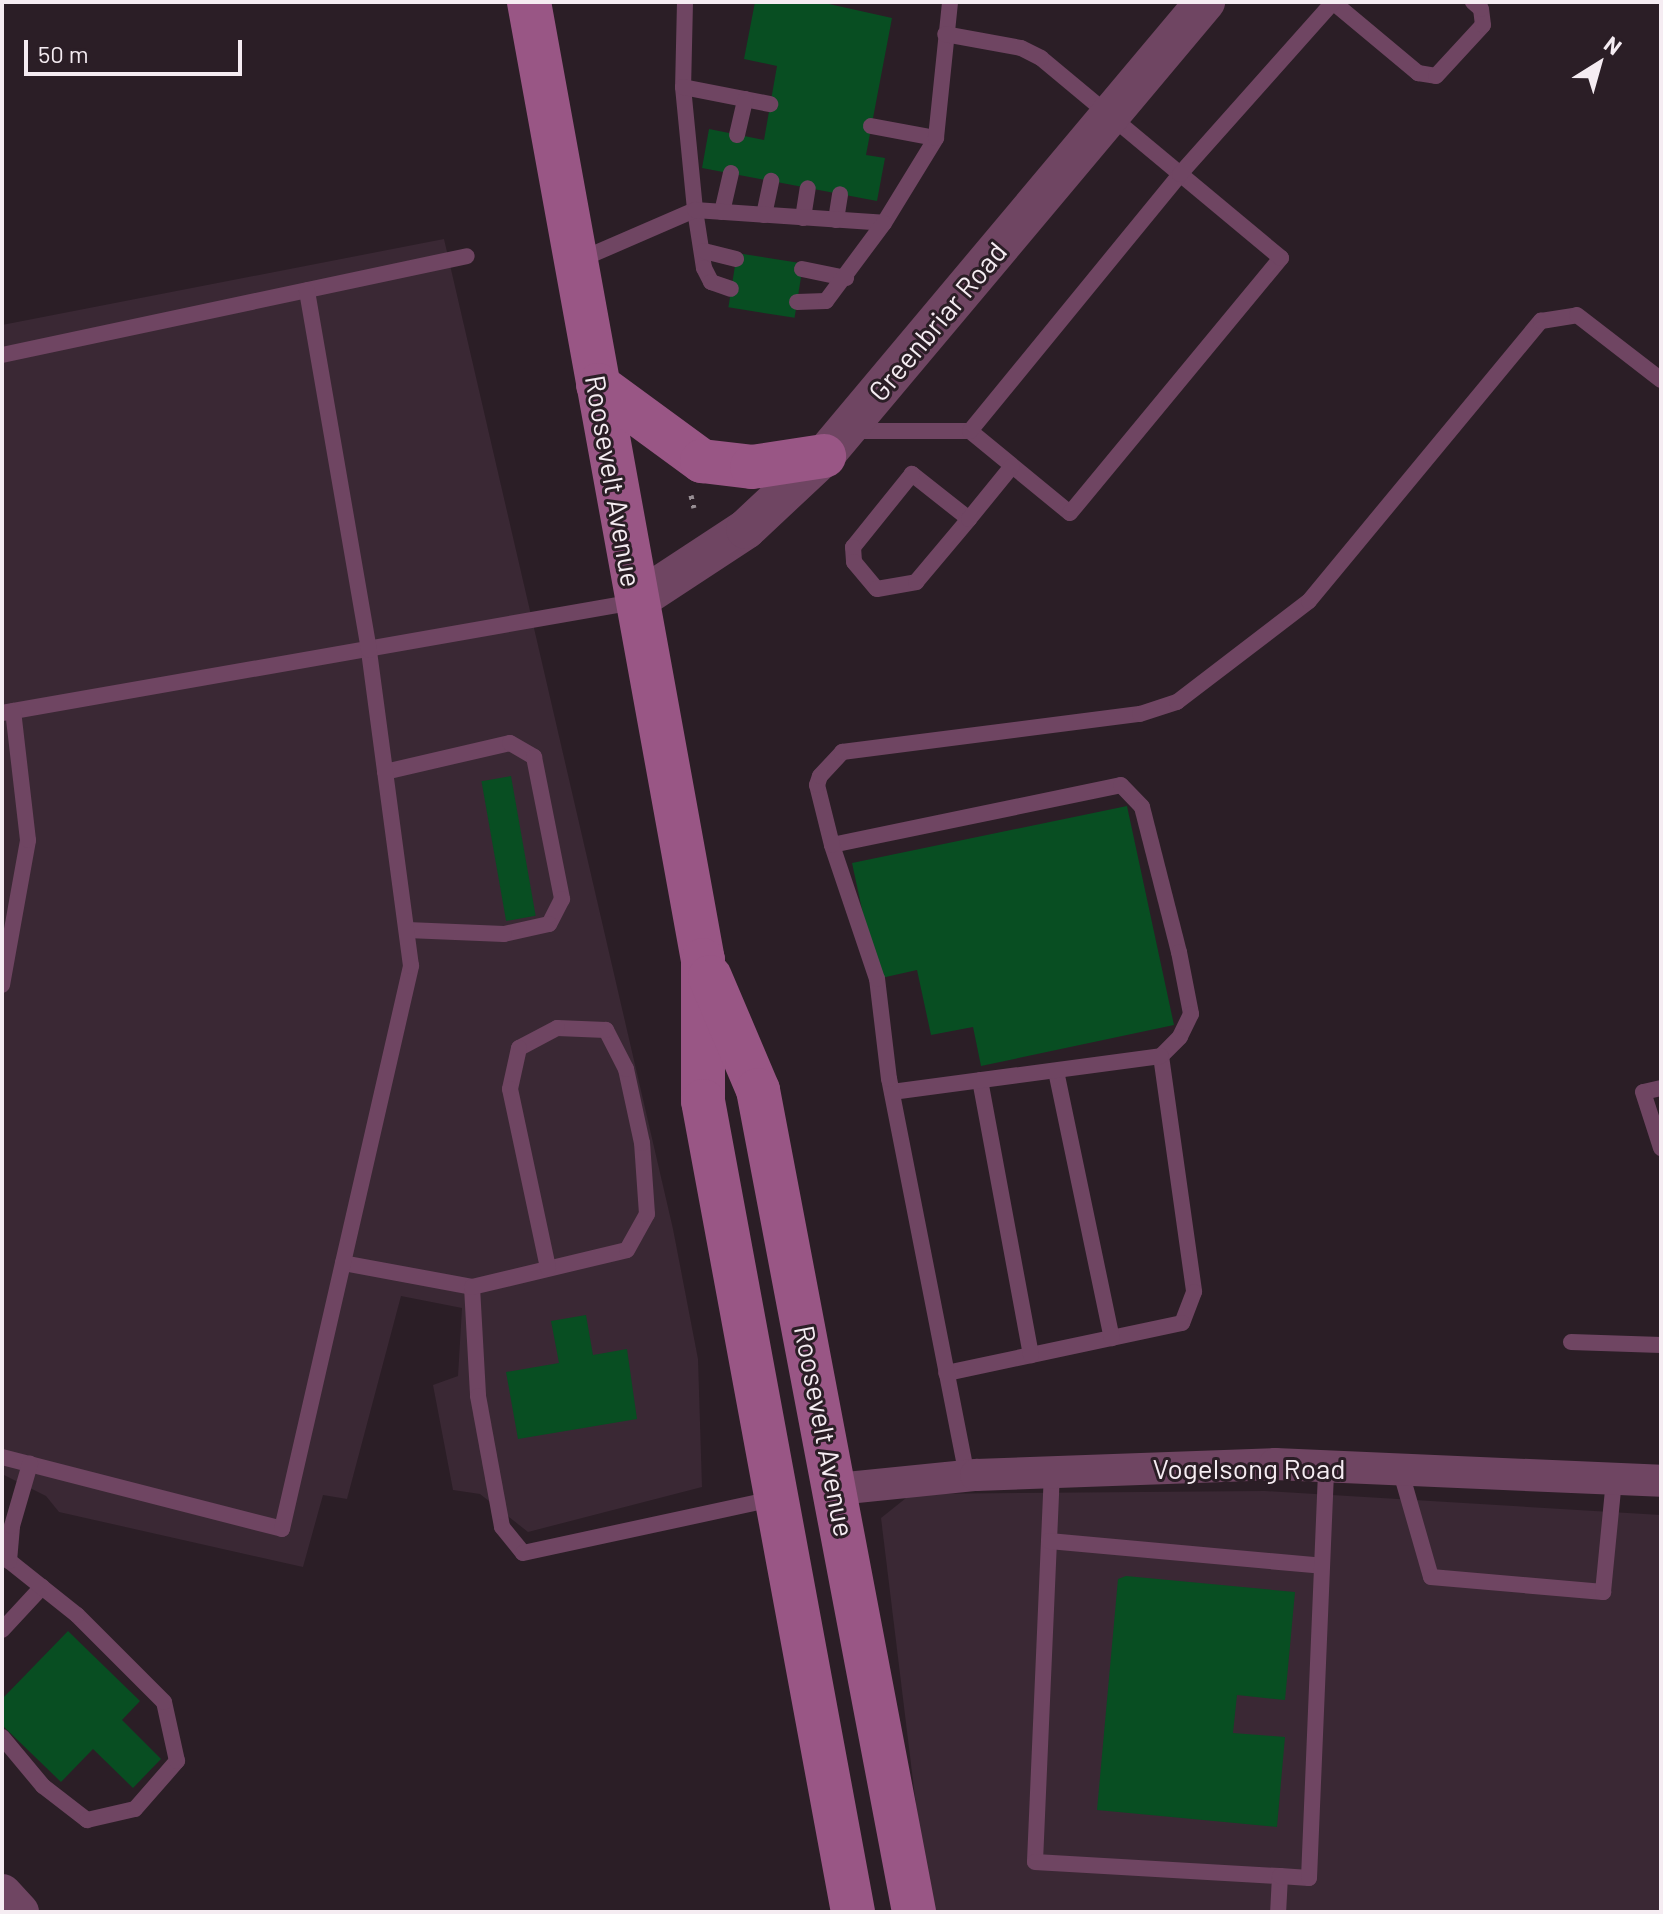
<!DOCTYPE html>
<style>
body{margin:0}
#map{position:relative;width:1663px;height:1914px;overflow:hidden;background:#2b1e26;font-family:Barlow,sans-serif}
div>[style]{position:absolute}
.built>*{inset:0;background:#3a2834}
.building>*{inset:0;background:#084e22;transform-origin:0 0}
.path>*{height:5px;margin-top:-2.5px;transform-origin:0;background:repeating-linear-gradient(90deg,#988e94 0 4px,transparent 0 10px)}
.service>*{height:16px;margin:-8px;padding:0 8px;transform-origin:8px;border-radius:8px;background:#6f4562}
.minor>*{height:32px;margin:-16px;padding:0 16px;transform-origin:16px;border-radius:16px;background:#6f4562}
.tertiary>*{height:40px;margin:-20px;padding:0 20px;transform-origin:20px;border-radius:20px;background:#6f4562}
.secondary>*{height:44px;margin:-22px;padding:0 22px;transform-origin:22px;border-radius:22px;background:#995685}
span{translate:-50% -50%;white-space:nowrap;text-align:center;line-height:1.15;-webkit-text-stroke:6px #2b1e26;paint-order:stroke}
.street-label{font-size:28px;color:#f5ecf2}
.frame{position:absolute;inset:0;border:4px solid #f5ecf2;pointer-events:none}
.north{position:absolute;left:1559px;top:24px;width:80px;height:80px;-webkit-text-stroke:6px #2b1e26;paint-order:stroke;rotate:37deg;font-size:22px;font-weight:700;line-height:32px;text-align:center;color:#f5ecf2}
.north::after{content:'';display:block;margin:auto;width:28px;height:36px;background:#f5ecf2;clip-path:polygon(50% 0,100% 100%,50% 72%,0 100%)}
.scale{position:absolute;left:24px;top:40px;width:218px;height:36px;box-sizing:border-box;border:4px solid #f5ecf2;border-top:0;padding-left:10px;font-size:24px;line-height:28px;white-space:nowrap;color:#f5ecf2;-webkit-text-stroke:6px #2b1e26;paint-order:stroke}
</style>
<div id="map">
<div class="built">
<div style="clip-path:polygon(444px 239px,673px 1229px,698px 1359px,702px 1487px,528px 1532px,480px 1494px,453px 1490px,433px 1385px,458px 1376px,462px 1308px,401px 1296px,347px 1499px,323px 1495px,303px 1567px,59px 1512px,46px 1496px,2px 1474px,2px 325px)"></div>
<div style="clip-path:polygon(1265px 1491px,1661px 1515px,1661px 1912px,929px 1912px,881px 1518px,911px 1494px)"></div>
</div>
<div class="building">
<div style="clip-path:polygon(755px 2px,820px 2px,892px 18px,866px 155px,885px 158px,877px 201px,702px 168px,709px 129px,764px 140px,777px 66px,744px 59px)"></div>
<div style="left:737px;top:253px;width:67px;height:55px;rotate:9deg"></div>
<div style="left:511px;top:776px;width:142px;height:30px;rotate:80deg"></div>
<div style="clip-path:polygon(1127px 806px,1174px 1025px,981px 1066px,973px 1027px,931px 1035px,917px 970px,877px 979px,852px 863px)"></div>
<div style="clip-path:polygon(586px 1315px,593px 1355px,627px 1349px,637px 1419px,518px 1439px,506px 1372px,559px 1363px,551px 1321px)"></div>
<div style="clip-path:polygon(1126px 1576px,1295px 1592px,1285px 1700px,1237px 1695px,1233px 1733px,1285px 1737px,1277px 1827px,1097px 1810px,1118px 1579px)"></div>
<div style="clip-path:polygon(68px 1631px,140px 1701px,122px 1720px,161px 1759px,133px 1788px,93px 1749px,61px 1782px,2px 1725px,2px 1699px)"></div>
</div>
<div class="path">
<div style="left:691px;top:495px;width:13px;rotate:77deg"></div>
</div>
<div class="service">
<div style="left:685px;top:2px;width:85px;rotate:91.3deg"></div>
<div style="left:683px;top:87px;width:124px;rotate:84.4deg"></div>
<div style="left:695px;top:210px;width:59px;rotate:81.2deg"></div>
<div style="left:704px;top:268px;width:16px;rotate:63deg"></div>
<div style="left:711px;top:282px;width:21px;rotate:19deg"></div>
<div style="left:1333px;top:2px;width:111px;rotate:39.9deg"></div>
<div style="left:1418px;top:73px;width:18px;rotate:9deg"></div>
<div style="left:1436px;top:76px;width:69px;rotate:-47.3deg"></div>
<div style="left:1483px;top:25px;width:16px;rotate:-97deg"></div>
<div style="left:1481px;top:9px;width:11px;rotate:-139deg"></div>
<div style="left:683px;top:87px;width:89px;rotate:11.1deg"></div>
<div style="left:871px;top:126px;width:66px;rotate:10.5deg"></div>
<div style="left:737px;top:135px;width:37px;rotate:-77deg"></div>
<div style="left:722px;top:212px;width:40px;rotate:-77deg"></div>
<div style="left:764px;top:215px;width:35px;rotate:-78deg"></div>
<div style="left:803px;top:218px;width:30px;rotate:-81deg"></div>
<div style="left:836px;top:220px;width:26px;rotate:-81deg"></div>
<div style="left:704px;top:251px;width:33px;rotate:14deg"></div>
<div style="left:577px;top:261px;width:129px;rotate:-23.4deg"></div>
<div style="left:695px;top:210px;width:189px;rotate:3.9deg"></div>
<div style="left:884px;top:223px;width:100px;rotate:-58.5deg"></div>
<div style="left:936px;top:138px;width:137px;rotate:-84.1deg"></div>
<div style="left:802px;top:269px;width:45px;rotate:11.6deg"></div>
<div style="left:797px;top:302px;width:29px;rotate:-2deg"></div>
<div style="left:826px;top:301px;width:97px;rotate:-53.4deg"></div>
<div style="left:2px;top:355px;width:475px;rotate:-12deg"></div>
<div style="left:852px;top:431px;width:118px"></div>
<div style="left:970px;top:431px;width:129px;rotate:39.4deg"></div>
<div style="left:1070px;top:513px;width:331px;rotate:-50.4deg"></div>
<div style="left:1281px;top:258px;width:312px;rotate:-140.2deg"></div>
<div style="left:1041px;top:58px;width:22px;rotate:-153deg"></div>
<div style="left:1021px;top:48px;width:77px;rotate:-169.6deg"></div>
<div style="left:970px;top:431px;width:332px;rotate:-50.7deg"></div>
<div style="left:1180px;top:174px;width:230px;rotate:-48.3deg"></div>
<div style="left:969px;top:519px;width:73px;rotate:-141.7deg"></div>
<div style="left:912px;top:474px;width:94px;rotate:128.9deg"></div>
<div style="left:853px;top:547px;width:15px;rotate:86deg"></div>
<div style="left:854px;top:562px;width:35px;rotate:50deg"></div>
<div style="left:877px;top:589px;width:40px;rotate:-10deg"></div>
<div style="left:916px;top:582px;width:82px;rotate:-49.9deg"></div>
<div style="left:969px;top:519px;width:68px;rotate:-50.9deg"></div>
<div style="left:2px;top:713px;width:643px;rotate:-9.95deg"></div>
<div style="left:385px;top:772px;width:128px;rotate:-13.1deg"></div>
<div style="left:510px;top:743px;width:28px;rotate:30deg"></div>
<div style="left:534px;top:757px;width:145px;rotate:78.8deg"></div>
<div style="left:562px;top:899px;width:28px;rotate:117deg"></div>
<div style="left:549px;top:924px;width:46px;rotate:167.5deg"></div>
<div style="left:504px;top:934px;width:97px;rotate:-177.6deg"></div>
<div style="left:832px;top:845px;width:295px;rotate:-11.7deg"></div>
<div style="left:1121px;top:785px;width:30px;rotate:46deg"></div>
<div style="left:1142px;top:807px;width:150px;rotate:75.7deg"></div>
<div style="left:1179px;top:952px;width:63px;rotate:79deg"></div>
<div style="left:1191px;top:1014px;width:25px;rotate:116deg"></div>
<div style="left:1180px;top:1037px;width:27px;rotate:135deg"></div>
<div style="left:1161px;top:1056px;width:238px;rotate:82deg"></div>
<div style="left:1194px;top:1292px;width:33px;rotate:111deg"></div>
<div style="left:1182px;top:1323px;width:241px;rotate:168deg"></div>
<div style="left:2px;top:985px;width:147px;rotate:-79.8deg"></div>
<div style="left:28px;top:840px;width:130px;rotate:-96.6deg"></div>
<div style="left:1056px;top:1071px;width:273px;rotate:78.2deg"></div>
<div style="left:980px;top:1080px;width:280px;rotate:79.5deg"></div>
<div style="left:1661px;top:1088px;width:18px;rotate:167deg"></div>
<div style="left:1643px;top:1092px;width:59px;rotate:72.2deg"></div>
<div style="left:892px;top:1092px;width:271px;rotate:-7.6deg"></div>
<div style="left:343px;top:1263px;width:131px;rotate:10.5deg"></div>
<div style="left:472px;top:1287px;width:109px;rotate:86.8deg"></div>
<div style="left:478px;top:1396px;width:133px;rotate:79.6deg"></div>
<div style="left:502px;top:1527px;width:33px;rotate:51deg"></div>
<div style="left:523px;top:1553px;width:256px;rotate:-12.2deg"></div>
<div style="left:472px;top:1287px;width:159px;rotate:-13.4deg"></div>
<div style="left:627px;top:1250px;width:41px;rotate:-60.9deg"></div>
<div style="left:647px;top:1214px;width:71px;rotate:-94deg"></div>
<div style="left:642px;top:1143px;width:76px;rotate:-102.2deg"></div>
<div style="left:626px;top:1069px;width:44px;rotate:-117.1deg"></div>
<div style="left:606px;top:1030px;width:49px;rotate:-177.7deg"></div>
<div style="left:557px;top:1028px;width:43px;rotate:152.2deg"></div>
<div style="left:519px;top:1048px;width:42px;rotate:102.4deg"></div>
<div style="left:510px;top:1089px;width:183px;rotate:78deg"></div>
<div style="left:1571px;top:1342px;width:90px;rotate:1.9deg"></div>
<div style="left:2px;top:1457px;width:289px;rotate:14.4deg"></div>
<div style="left:282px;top:1529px;width:578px;rotate:-77.09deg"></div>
<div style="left:411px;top:966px;width:319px;rotate:-97.6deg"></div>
<div style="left:369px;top:650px;width:365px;rotate:-99.8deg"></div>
<div style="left:1400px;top:1469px;width:112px;rotate:74deg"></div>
<div style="left:1431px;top:1577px;width:173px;rotate:5deg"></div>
<div style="left:1603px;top:1592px;width:114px;rotate:-84.4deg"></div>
<div style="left:1052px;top:1472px;width:390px;rotate:92.5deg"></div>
<div style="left:1035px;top:1862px;width:245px;rotate:3.3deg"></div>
<div style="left:1280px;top:1876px;width:36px;rotate:93deg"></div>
<div style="left:967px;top:1476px;width:405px;rotate:-101.1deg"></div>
<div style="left:889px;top:1079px;width:101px;rotate:-96.8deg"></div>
<div style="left:877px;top:979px;width:141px;rotate:-108.6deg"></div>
<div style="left:832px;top:845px;width:62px;rotate:-104deg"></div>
<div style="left:817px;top:785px;width:9px;rotate:-72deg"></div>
<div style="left:820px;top:776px;width:33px;rotate:-47deg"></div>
<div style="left:842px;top:752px;width:300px;rotate:-7.3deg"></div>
<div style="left:1140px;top:714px;width:39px;rotate:-18deg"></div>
<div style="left:1177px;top:702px;width:166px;rotate:-37.4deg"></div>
<div style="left:1309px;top:601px;width:364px;rotate:-50.4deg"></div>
<div style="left:1541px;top:321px;width:36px;rotate:-9deg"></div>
<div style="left:1577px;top:315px;width:106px;rotate:37.7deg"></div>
<div style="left:1049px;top:1541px;width:274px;rotate:5.2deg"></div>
<div style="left:2px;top:1630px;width:59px;rotate:-47.1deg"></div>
<div style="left:2px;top:1737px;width:64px;rotate:50.1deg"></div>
<div style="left:43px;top:1786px;width:56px;rotate:37.7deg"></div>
<div style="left:87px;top:1820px;width:49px;rotate:-12.9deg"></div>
<div style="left:135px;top:1809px;width:64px;rotate:-48.8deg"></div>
<div style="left:177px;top:1761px;width:60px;rotate:-102.4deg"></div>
<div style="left:164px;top:1702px;width:123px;rotate:-135deg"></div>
<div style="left:77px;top:1615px;width:87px;rotate:-141.5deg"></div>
<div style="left:9px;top:1561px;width:35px;rotate:-85deg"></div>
<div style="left:12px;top:1526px;width:65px;rotate:-73.8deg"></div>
<div style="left:1280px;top:1876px;width:29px;rotate:4deg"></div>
<div style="left:1309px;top:1878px;width:412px;rotate:-87.6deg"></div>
</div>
<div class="minor">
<div style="left:837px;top:1489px;width:140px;rotate:-5.8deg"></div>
<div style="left:976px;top:1475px;width:299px;rotate:-2.1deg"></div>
<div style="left:1275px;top:1464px;width:386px;rotate:2.5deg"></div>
</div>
<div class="tertiary">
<div style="left:635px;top:602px;width:133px;rotate:-33.3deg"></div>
<div style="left:746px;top:529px;width:107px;rotate:-43.1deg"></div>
<div style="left:824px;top:456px;width:593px;rotate:-50deg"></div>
<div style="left:2px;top:1894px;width:25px;rotate:47deg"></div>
</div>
<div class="secondary">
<div style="left:529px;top:2px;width:974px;rotate:79.71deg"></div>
<div style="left:703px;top:960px;width:141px;rotate:90deg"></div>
<div style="left:703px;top:1101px;width:825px;rotate:79.52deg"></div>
<div style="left:598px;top:385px;width:129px;rotate:36.2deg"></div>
<div style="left:702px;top:461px;width:50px;rotate:6.8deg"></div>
<div style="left:752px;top:467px;width:73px;rotate:-8.7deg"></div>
<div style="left:710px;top:977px;width:123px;rotate:67deg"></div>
<div style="left:758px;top:1090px;width:837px;rotate:79.25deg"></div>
</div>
<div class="street-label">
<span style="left:937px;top:321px;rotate:-50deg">Greenbriar Road</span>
<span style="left:614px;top:481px;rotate:80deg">Roosevelt Avenue</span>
<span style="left:825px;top:1431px;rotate:79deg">Roosevelt Avenue</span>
<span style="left:1249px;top:1468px">Vogelsong Road</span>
</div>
<div class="frame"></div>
<div class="north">N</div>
<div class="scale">50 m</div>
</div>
